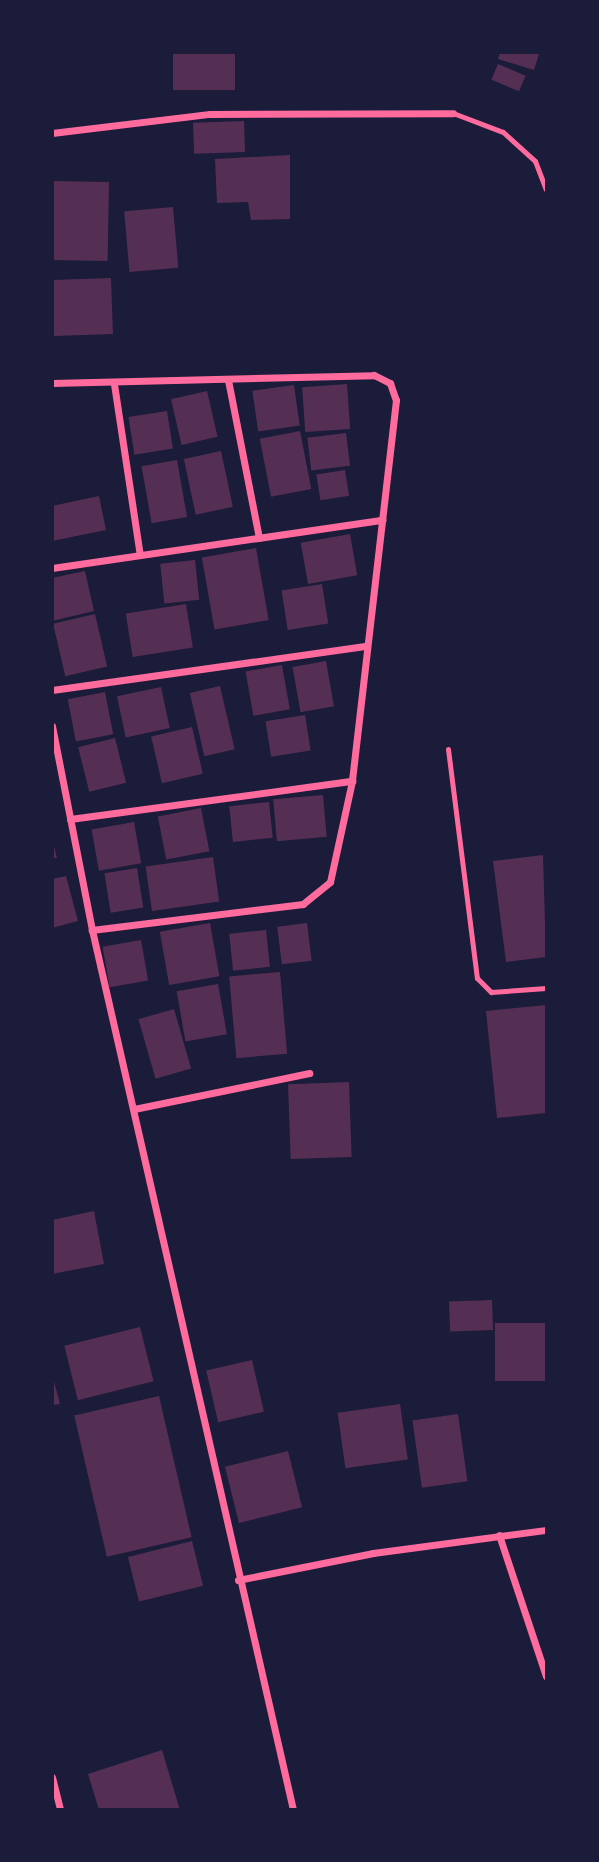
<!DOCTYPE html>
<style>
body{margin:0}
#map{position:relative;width:599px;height:1862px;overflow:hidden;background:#1b1b3a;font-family:Helvetica,sans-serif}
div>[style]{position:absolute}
.building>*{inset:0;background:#542f53;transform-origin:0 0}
.service>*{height:5px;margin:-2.5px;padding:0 2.5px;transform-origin:2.5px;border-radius:2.5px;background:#ff6b9d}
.minor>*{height:7px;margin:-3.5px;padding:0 3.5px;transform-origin:3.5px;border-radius:3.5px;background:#ff6b9d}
span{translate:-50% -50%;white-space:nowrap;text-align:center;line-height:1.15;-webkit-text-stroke:6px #1b1b3a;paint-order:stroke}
.frame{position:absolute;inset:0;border:54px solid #1b1b3a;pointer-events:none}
</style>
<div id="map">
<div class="building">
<div style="left:173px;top:52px;width:62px;height:38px"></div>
<div style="clip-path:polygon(500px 52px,535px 52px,539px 54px,534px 70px,498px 59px)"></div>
<div style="left:498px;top:64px;width:30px;height:17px;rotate:23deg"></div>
<div style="left:244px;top:121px;width:31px;height:51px;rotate:88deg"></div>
<div style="clip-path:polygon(290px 155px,290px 219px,251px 220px,248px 202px,217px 203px,215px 159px)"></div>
<div style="left:52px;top:181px;width:57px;height:79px;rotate:1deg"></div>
<div style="left:173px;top:207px;width:61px;height:49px;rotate:85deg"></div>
<div style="left:111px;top:278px;width:56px;height:59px;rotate:88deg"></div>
<div style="left:347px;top:384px;width:45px;height:45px;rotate:86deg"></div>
<div style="left:294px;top:385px;width:41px;height:42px;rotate:82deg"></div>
<div style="left:207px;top:391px;width:47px;height:37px;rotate:77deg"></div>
<div style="left:167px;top:411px;width:38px;height:39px;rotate:81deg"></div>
<div style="left:300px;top:431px;width:59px;height:41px;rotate:79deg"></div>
<div style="left:346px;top:433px;width:33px;height:39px;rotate:83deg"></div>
<div style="left:221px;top:451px;width:57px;height:38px;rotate:78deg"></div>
<div style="left:177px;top:460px;width:58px;height:36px;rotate:80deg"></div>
<div style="left:345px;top:470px;width:26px;height:29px;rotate:81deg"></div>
<div style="clip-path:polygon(99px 496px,106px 530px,52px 541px,52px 506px)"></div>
<div style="left:350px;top:534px;width:42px;height:50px;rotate:80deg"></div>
<div style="left:256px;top:548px;width:73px;height:55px;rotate:80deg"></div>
<div style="left:195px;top:560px;width:40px;height:35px;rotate:84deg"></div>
<div style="clip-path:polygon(85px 571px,94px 611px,52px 621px,52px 578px)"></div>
<div style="left:322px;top:584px;width:40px;height:41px;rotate:81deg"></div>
<div style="left:186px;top:604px;width:44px;height:61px;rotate:81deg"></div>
<div style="left:95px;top:614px;width:54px;height:43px;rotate:77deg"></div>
<div style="left:326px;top:661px;width:46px;height:34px;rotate:80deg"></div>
<div style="left:282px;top:665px;width:45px;height:37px;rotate:80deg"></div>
<div style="left:220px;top:686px;width:65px;height:31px;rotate:77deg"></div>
<div style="left:161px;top:687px;width:42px;height:45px;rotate:78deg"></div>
<div style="left:105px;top:692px;width:43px;height:38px;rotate:79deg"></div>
<div style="left:305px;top:715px;width:36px;height:40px;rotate:81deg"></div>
<div style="left:192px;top:727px;width:48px;height:42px;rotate:77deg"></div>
<div style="left:115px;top:738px;width:46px;height:38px;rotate:76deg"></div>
<div style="left:323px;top:795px;width:42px;height:50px;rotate:85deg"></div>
<div style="left:269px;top:802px;width:36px;height:40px;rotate:84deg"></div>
<div style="left:201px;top:808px;width:44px;height:44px;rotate:79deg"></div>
<div style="left:134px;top:822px;width:42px;height:43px;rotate:80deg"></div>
<div style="clip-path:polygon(52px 839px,57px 858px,52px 858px)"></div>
<div style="clip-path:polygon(543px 855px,546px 957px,506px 962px,493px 861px)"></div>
<div style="left:213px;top:857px;width:45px;height:68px;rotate:82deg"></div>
<div style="left:137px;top:868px;width:40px;height:33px;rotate:81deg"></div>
<div style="clip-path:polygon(66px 876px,78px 921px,52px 928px,52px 879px)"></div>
<div style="left:210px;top:923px;width:54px;height:51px;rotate:80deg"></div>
<div style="left:307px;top:923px;width:38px;height:30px;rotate:83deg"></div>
<div style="left:266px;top:930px;width:37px;height:37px;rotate:84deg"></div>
<div style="left:141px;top:940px;width:41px;height:39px;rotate:80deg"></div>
<div style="left:280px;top:972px;width:82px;height:51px;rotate:85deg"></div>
<div style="left:218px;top:984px;width:51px;height:42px;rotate:80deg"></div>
<div style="clip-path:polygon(546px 1005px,546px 1113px,497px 1118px,486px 1011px)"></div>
<div style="left:174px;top:1009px;width:62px;height:37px;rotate:74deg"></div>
<div style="left:349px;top:1082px;width:75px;height:61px;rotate:88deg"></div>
<div style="clip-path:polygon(94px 1211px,104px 1264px,52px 1274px,52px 1220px)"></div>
<div style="left:492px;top:1300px;width:30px;height:43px;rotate:88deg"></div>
<div style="left:546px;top:1323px;width:58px;height:51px;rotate:90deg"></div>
<div style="left:140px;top:1327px;width:56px;height:78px;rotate:76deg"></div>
<div style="left:252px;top:1360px;width:53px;height:47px;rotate:77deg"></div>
<div style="clip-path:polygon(52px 1374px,60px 1404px,52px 1405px)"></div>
<div style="left:159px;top:1396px;width:145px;height:87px;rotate:77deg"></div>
<div style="left:400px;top:1404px;width:56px;height:63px;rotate:82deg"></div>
<div style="left:458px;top:1414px;width:68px;height:46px;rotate:82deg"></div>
<div style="left:288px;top:1451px;width:58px;height:65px;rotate:76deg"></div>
<div style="left:192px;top:1541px;width:46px;height:66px;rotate:76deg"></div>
<div style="clip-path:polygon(162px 1750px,180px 1810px,99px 1810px,88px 1774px)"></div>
</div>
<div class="service">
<div style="left:453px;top:113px;width:53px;rotate:20.8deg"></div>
<div style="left:503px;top:132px;width:43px;rotate:42.2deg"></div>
<div style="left:535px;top:161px;width:30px;rotate:69deg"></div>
<div style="left:448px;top:749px;width:231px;rotate:82.8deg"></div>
<div style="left:477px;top:978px;width:20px;rotate:45deg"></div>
<div style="left:491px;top:992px;width:55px;rotate:-4.2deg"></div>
</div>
<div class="minor">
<div style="left:52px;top:133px;width:159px;rotate:-6.9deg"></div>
<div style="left:210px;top:114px;width:243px;rotate:-0.2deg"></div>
<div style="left:228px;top:380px;width:161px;rotate:78.9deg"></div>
<div style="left:52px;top:383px;width:322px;rotate:-1.4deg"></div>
<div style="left:374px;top:375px;width:18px;rotate:27deg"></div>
<div style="left:390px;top:383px;width:18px;rotate:71deg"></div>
<div style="left:396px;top:400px;width:384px;rotate:96.6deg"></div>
<div style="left:352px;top:781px;width:103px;rotate:102.3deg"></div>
<div style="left:330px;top:882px;width:35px;rotate:141deg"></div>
<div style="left:303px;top:904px;width:213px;rotate:173deg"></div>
<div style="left:114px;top:384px;width:173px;rotate:81.4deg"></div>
<div style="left:52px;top:568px;width:334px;rotate:-8.3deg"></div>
<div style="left:52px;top:690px;width:316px;rotate:-8deg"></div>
<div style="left:52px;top:726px;width:208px;rotate:78.9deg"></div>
<div style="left:92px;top:930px;width:903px;rotate:77.13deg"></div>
<div style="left:70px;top:819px;width:285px;rotate:-7.7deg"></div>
<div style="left:134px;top:1109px;width:179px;rotate:-11.6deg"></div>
<div style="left:499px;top:1535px;width:149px;rotate:71.6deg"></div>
<div style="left:238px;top:1580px;width:138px;rotate:-11.3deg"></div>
<div style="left:373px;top:1553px;width:175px;rotate:-7.6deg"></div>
<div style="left:52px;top:1777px;width:34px;rotate:76deg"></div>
</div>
<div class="frame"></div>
</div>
